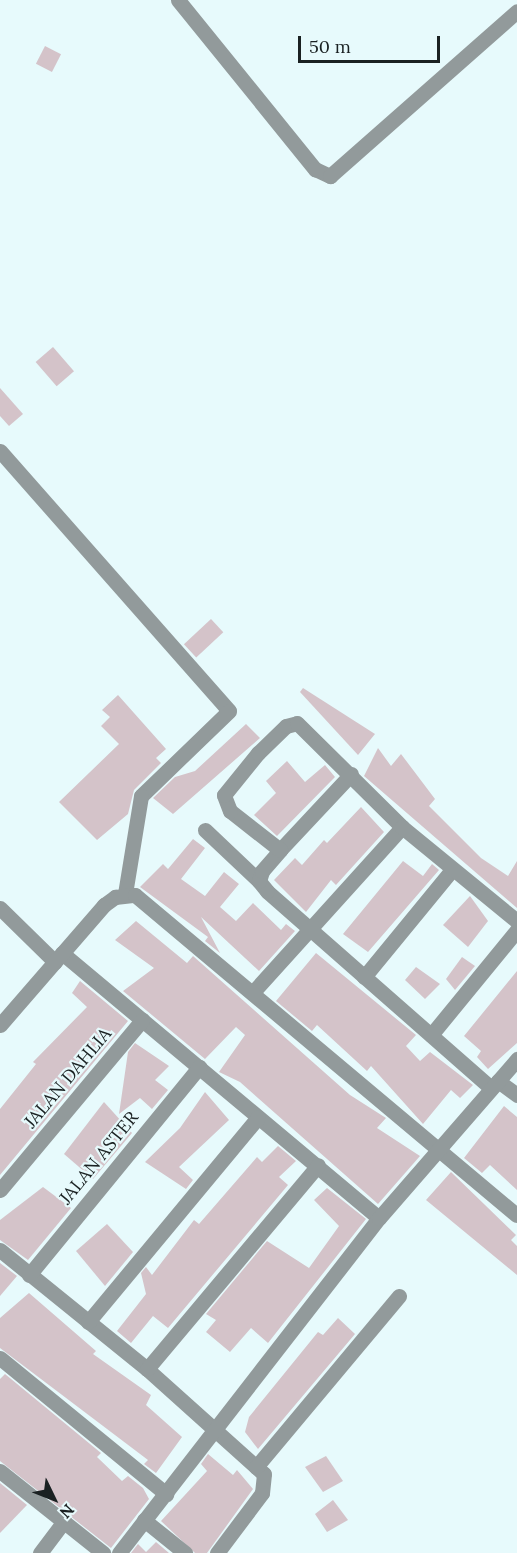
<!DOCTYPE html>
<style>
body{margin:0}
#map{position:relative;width:517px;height:1553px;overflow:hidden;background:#e7fafc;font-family:Lora,serif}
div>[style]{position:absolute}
.building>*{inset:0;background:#d4c3c9;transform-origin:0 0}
.street>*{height:15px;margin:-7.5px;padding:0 7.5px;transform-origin:7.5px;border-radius:7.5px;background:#929a9b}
span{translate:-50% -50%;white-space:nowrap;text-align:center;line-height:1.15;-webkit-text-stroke:4.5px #e7fafc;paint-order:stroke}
.street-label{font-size:18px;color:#1a2122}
.north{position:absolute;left:24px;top:1469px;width:60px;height:60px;-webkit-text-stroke:4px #e7fafc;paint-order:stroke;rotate:133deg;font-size:16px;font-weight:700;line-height:24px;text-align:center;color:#1a2122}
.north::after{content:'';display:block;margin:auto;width:21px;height:27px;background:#1a2122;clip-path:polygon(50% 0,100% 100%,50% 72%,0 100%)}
.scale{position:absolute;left:298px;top:36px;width:142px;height:27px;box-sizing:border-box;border:3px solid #1a2122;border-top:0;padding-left:8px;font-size:18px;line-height:21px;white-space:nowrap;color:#1a2122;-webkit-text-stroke:4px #e7fafc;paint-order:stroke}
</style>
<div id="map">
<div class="building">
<div style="left:45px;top:46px;width:18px;height:20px;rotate:27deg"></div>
<div style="left:53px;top:347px;width:32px;height:23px;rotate:49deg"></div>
<div style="clip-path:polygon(0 388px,23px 414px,9px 426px,0 416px)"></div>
<div style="left:211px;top:619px;width:18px;height:37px;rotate:47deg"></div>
<div style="clip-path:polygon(303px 688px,375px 734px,358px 755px,300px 692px)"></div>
<div style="clip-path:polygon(118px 695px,166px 749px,156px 758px,161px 763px,134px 790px,128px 814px,97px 840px,59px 802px,119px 744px,101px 726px,110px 717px,102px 710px)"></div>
<div style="clip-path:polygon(246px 724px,260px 738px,173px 814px,153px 798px,175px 777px,195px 771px)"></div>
<div style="clip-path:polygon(378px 748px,391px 766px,401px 754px,435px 799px,429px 806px,481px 858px,508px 876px,517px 861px,517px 908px,364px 776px)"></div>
<div style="clip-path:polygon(287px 761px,305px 782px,325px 765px,335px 777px,277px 836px,254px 815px,276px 793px,266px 781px)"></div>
<div style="clip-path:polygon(361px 807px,384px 832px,336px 885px,331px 880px,306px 912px,274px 880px,295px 858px,302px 865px,324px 840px,327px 843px)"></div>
<div style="clip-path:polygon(193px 839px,205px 848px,181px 879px,205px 896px,224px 872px,239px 884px,220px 907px,236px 921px,253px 903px,281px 930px,286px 924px,295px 931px,259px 971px,201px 917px,220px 953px,205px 941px,208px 937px,140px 887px,163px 864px,168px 869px)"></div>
<div style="clip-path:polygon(403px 861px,423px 876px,432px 864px,439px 870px,368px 952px,343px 934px)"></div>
<div style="clip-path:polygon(470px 896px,488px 921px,468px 947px,443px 925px)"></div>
<div style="clip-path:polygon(136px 921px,187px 963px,193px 956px,350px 1095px,386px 1118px,377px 1128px,420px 1156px,378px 1204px,240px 1082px,219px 1072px,245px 1035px,236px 1027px,205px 1059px,123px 991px,154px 968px,115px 940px)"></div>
<div style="clip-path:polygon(316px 953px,416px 1035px,406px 1046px,420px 1061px,430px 1052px,473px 1085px,460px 1098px,451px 1090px,423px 1124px,371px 1066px,367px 1071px,317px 1025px,312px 1031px,276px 1001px)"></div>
<div style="clip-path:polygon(462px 957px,475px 966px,455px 990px,446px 979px)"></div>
<div style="clip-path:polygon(416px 967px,440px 984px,425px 999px,405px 980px)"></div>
<div style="clip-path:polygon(517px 971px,517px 1043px,488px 1069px,477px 1057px,481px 1051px,464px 1036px)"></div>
<div style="clip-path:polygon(80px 981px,128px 1021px,0 1175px,0 1109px,36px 1064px,33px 1062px,87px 1007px,72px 993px)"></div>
<div style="clip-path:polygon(135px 1043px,169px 1066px,155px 1080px,168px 1090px,152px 1109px,140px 1098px,119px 1114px,128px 1052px)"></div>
<div style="clip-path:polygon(205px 1092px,229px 1120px,179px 1167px,193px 1180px,186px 1189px,145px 1162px,180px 1128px)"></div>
<div style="clip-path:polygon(104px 1102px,132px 1133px,93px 1179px,64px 1154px)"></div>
<div style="clip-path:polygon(504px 1106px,517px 1117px,517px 1190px,490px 1165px,482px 1173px,464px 1158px)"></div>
<div style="clip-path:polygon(278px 1146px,296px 1161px,279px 1177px,288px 1185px,168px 1328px,153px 1316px,131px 1343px,117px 1331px,146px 1294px,141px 1273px,146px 1267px,152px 1275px,194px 1220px,199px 1224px,257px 1157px,262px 1162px)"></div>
<div style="clip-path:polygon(451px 1172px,516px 1235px,511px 1240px,517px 1246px,517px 1275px,426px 1200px)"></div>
<div style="clip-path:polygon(43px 1187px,71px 1208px,28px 1260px,0 1240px,0 1220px)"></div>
<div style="clip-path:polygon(327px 1188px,366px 1219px,268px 1343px,251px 1328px,230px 1352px,206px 1332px,216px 1320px,206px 1314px,267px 1241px,309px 1268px,339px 1226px,314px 1200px)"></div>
<div style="clip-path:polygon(107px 1224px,133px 1252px,105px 1286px,76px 1251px)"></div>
<div style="clip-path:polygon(0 1263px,17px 1276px,0 1296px)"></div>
<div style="clip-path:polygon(29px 1293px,96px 1351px,93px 1354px,151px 1395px,146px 1405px,182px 1437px,156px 1473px,144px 1464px,148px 1460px,0 1348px,0 1318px)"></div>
<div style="clip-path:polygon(338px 1318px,355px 1334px,258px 1449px,245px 1432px,249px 1417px,318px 1332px,323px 1335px)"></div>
<div style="clip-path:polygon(5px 1374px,101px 1453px,97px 1457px,122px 1481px,128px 1476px,143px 1488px,149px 1499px,111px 1548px,0 1461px,0 1379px)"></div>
<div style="clip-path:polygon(208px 1454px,233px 1475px,237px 1470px,253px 1489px,207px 1553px,195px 1553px,161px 1521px,207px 1471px,201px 1464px)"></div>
<div style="clip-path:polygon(326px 1456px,343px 1481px,323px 1492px,305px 1467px)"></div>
<div style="clip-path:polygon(0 1483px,27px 1505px,0 1533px)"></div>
<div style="clip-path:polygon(333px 1500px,348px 1520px,327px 1532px,315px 1514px)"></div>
<div style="clip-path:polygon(156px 1542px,169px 1553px,131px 1553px,138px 1544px,146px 1552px)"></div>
</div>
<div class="street">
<div style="left:178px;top:0;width:218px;rotate:51deg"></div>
<div style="left:315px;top:169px;width:17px;rotate:25deg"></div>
<div style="left:330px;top:176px;width:249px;rotate:-41.4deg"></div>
<div style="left:0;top:451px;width:346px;rotate:48.6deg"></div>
<div style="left:229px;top:711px;width:122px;rotate:136deg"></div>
<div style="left:141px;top:796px;width:99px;rotate:99.3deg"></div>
<div style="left:205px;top:830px;width:74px;rotate:43.4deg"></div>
<div style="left:280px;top:850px;width:104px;rotate:-46.9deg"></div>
<div style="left:0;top:908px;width:77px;rotate:44.5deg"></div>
<div style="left:62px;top:953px;width:413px;rotate:39.9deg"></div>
<div style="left:364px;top:977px;width:139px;rotate:-50.6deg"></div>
<div style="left:254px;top:991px;width:221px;rotate:-47.9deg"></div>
<div style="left:0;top:1025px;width:159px;rotate:-49.1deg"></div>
<div style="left:104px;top:905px;width:14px;rotate:-36deg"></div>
<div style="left:115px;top:897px;width:20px;rotate:-6deg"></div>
<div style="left:135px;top:895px;width:498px;rotate:40deg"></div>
<div style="left:431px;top:1035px;width:136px;rotate:-50.7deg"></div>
<div style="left:498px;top:1081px;width:24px;rotate:36deg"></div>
<div style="left:491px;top:1088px;width:298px;rotate:-138.7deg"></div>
<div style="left:267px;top:891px;width:13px;rotate:-129deg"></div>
<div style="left:259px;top:881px;width:10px;rotate:-73deg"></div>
<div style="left:262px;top:871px;width:28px;rotate:-49deg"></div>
<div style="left:280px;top:850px;width:63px;rotate:-142deg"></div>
<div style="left:230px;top:811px;width:17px;rotate:-111deg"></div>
<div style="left:224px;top:795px;width:54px;rotate:-51deg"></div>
<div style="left:258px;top:753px;width:39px;rotate:-44deg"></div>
<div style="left:286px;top:726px;width:11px;rotate:-15deg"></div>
<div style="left:297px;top:723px;width:148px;rotate:44.7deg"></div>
<div style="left:402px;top:827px;width:149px;rotate:39.3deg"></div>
<div style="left:0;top:1190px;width:222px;rotate:-50.1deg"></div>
<div style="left:0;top:1250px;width:189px;rotate:39deg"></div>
<div style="left:147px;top:1369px;width:157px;rotate:41.9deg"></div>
<div style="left:264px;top:1474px;width:19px;rotate:96deg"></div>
<div style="left:262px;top:1493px;width:75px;rotate:126.9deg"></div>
<div style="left:29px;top:1275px;width:269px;rotate:-50.7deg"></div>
<div style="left:88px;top:1322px;width:266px;rotate:-50.3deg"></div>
<div style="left:0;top:1358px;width:215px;rotate:39.3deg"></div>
<div style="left:147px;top:1369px;width:266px;rotate:-50deg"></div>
<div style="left:256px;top:1467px;width:223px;rotate:-50.1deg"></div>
<div style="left:0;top:1471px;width:132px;rotate:38.5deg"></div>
<div style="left:144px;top:1520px;width:53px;rotate:38.8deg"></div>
<div style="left:40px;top:1553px;width:40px;rotate:-53deg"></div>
<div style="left:119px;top:1553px;width:424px;rotate:-52.2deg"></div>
<div style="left:379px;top:1218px;width:211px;rotate:-49deg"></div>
</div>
<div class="street-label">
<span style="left:68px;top:1078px;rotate:-50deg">JALAN DAHLIA</span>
<span style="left:99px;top:1158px;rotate:-51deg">JALAN ASTER</span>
</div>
<div class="north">N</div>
<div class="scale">50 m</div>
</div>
